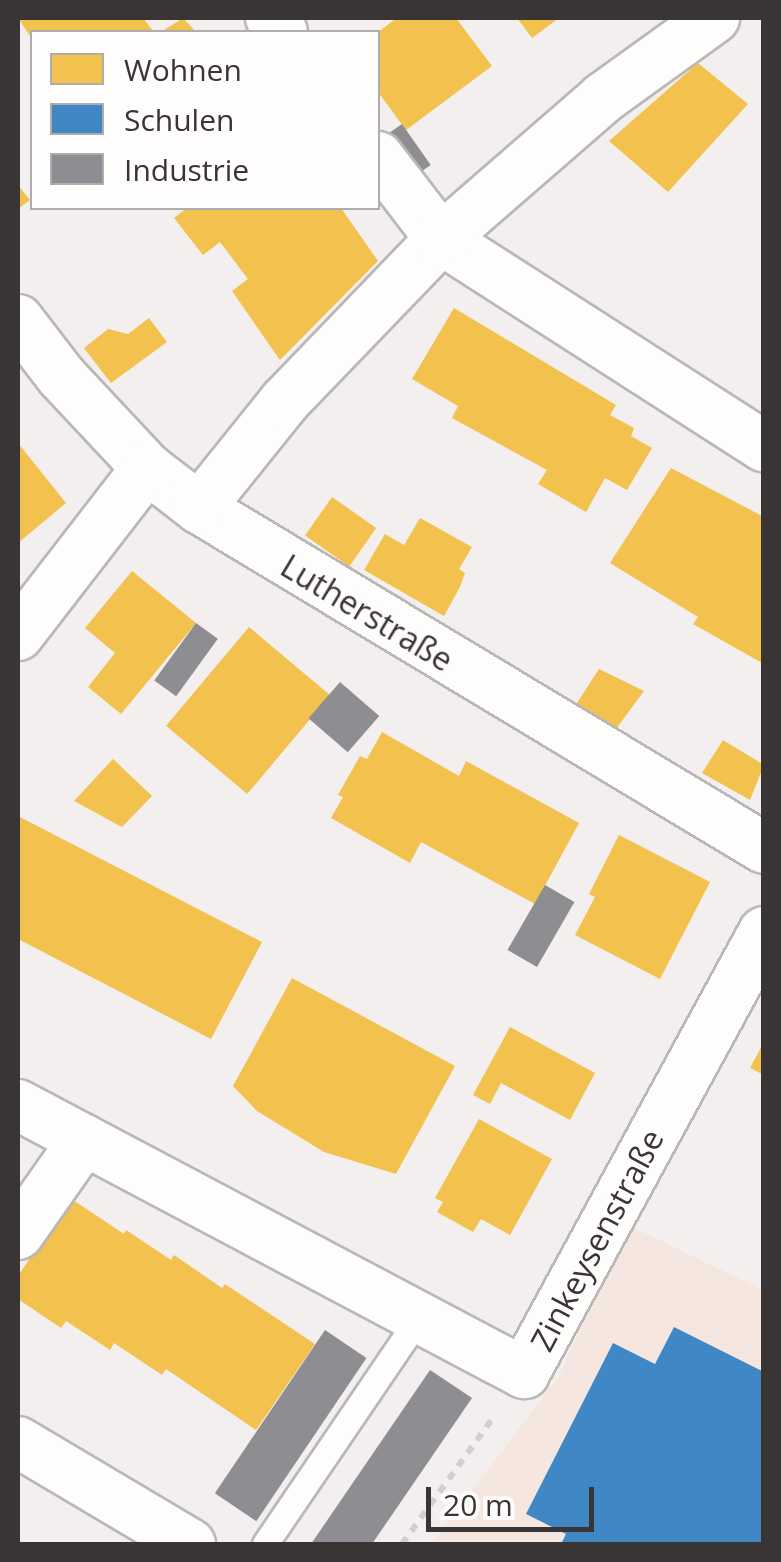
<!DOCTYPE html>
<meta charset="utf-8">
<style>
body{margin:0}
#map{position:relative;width:781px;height:1562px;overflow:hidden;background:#f3efee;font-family:"Open Sans",sans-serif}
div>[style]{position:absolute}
.education>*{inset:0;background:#f5e7df}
.homes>*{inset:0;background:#f2c14e;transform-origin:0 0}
.schools>*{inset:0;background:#3f88c5}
.industry>*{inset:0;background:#8d8d92;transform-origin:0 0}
.path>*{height:6px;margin-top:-3px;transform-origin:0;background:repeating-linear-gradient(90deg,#d0cfce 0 8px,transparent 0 16px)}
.roads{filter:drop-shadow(2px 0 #bab7b6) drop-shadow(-2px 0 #bab7b6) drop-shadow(0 2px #bab7b6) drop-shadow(0 -2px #bab7b6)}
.lane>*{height:25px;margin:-12.5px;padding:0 12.5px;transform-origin:12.5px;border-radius:12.5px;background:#fdfdfc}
.street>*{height:50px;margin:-25px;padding:0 25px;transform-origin:25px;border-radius:25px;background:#fdfdfc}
span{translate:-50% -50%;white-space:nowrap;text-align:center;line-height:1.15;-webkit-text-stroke:10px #fefdfc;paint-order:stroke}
.street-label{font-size:32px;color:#383534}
.frame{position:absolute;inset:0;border:20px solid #383534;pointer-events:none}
.legend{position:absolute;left:30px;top:30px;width:350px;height:180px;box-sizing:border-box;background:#fefdfc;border:2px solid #afadac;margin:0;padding:12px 18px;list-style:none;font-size:30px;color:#383534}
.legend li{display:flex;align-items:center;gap:20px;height:50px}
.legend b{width:50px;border:2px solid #afadac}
.scale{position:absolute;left:426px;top:1487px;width:168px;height:45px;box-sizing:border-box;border:5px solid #383534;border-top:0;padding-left:12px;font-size:30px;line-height:35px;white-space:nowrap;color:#383534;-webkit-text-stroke:8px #fefdfc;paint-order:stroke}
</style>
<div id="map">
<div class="education">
<div style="clip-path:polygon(630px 1226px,763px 1290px,763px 1544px,432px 1544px,558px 1377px)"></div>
</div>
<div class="homes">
<div style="clip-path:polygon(18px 18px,143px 18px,154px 32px,32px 32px,32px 39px)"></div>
<div style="clip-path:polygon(183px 18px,196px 32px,161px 32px)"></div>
<div style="clip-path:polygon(397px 18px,456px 18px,492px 66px,406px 130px,378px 92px,378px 32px)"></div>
<div style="clip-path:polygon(517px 18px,559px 18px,532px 38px)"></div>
<div style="clip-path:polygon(698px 63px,748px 104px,668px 192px,609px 141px)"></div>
<div style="clip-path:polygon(18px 185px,30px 200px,18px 209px)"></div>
<div style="clip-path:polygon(187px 208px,341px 208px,378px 261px,280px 360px,232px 291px,248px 279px,220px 242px,203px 255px,174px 218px)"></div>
<div style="clip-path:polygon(454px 308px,616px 405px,610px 415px,634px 428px,631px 436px,652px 448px,627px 490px,605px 478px,586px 512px,538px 484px,547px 470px,452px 418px,458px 406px,412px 379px)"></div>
<div style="clip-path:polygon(149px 318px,167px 342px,111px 383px,84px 348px,108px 329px,128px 334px)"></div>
<div style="clip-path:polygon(18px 443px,66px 503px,18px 543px)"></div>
<div style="clip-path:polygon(671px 468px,764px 517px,764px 664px,693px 624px,698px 617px,610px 563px)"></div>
<div style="left:332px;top:497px;width:54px;height:47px;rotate:35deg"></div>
<div style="clip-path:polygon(420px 518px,472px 547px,459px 569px,465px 573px,460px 587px,444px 616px,364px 570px,385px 534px,404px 545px)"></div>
<div style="clip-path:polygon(132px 571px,196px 623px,121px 714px,88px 687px,115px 653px,85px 628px)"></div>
<div style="left:249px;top:627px;width:106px;height:129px;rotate:40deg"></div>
<div style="clip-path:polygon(599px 669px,644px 691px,616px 729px,575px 706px)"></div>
<div style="clip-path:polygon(382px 732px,459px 776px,466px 761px,579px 823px,535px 904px,421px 842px,410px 863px,331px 818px,343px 797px,338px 795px,360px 756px,367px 759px)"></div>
<div style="clip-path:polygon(723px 740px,764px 765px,750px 800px,702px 773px)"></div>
<div style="clip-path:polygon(113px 759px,152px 796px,122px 827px,74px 801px)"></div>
<div style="clip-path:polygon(18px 816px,262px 942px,211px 1039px,18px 939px)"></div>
<div style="clip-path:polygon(619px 835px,710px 882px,660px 979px,575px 935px,595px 897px,589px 894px)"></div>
<div style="clip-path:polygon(292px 978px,455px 1066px,396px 1174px,324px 1152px,257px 1111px,233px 1086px)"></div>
<div style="clip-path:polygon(510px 1027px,595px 1073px,570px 1120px,501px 1083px,490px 1104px,473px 1095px)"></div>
<div style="clip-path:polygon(764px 1042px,764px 1075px,750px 1068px)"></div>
<div style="clip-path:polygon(479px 1119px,552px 1159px,510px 1235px,481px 1219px,473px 1232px,437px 1212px,443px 1202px,435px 1198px)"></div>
<div style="clip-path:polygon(70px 1198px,124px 1234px,126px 1230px,171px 1260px,174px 1255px,222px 1288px,225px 1284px,315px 1344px,256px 1430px,166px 1369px,162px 1375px,114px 1343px,110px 1350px,66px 1321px,61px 1328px,18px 1299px,18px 1276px)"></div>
</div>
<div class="schools">
<div style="clip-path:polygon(674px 1327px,764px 1372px,764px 1544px,561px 1544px,566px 1534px,526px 1514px,613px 1343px,655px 1364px)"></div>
</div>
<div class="industry">
<div style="left:402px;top:124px;width:50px;height:24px;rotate:55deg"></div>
<div style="left:196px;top:623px;width:27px;height:71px;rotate:36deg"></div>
<div style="left:340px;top:682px;width:52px;height:48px;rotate:41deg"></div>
<div style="left:545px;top:885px;width:34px;height:75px;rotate:30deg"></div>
<div style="left:325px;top:1330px;width:50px;height:197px;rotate:34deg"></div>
<div style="clip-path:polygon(430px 1370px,472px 1398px,372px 1544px,311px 1544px)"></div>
</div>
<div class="path">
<div style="left:402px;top:1544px;width:159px;rotate:-54.2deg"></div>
</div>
<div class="roads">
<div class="lane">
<div style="left:265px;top:1544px;width:274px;rotate:-55.8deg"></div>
</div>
<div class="street">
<div style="left:271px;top:18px;width:18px;rotate:52deg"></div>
<div style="left:378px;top:157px;width:103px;rotate:52.5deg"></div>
<div style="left:441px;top:239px;width:384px;rotate:32.7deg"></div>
<div style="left:18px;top:320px;width:71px;rotate:52.5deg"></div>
<div style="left:61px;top:376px;width:126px;rotate:46.9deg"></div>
<div style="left:147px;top:468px;width:66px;rotate:37.6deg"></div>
<div style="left:199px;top:508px;width:659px;rotate:31.04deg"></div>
<div style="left:199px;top:508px;width:137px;rotate:-51.2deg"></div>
<div style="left:285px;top:401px;width:225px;rotate:-46.1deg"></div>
<div style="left:441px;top:239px;width:215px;rotate:-41deg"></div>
<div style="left:603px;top:98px;width:137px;rotate:-35.8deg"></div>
<div style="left:18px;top:635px;width:211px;rotate:-52.3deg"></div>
<div style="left:18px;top:1105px;width:573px;rotate:27.91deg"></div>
<div style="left:524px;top:1373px;width:502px;rotate:-61.44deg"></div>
<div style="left:18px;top:1234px;width:115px;rotate:-54.9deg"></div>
<div style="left:18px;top:1442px;width:200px;rotate:30.7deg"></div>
</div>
</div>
<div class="street-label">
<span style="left:367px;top:613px;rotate:31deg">Lutherstraße</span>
<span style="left:597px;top:1240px;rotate:-62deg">Zinkeysenstraße</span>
</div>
<div class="frame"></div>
<ul class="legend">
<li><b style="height:28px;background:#f2c14e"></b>Wohnen</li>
<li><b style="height:28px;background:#3f88c5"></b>Schulen</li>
<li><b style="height:28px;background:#8d8d92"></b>Industrie</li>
</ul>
<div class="scale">20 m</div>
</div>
